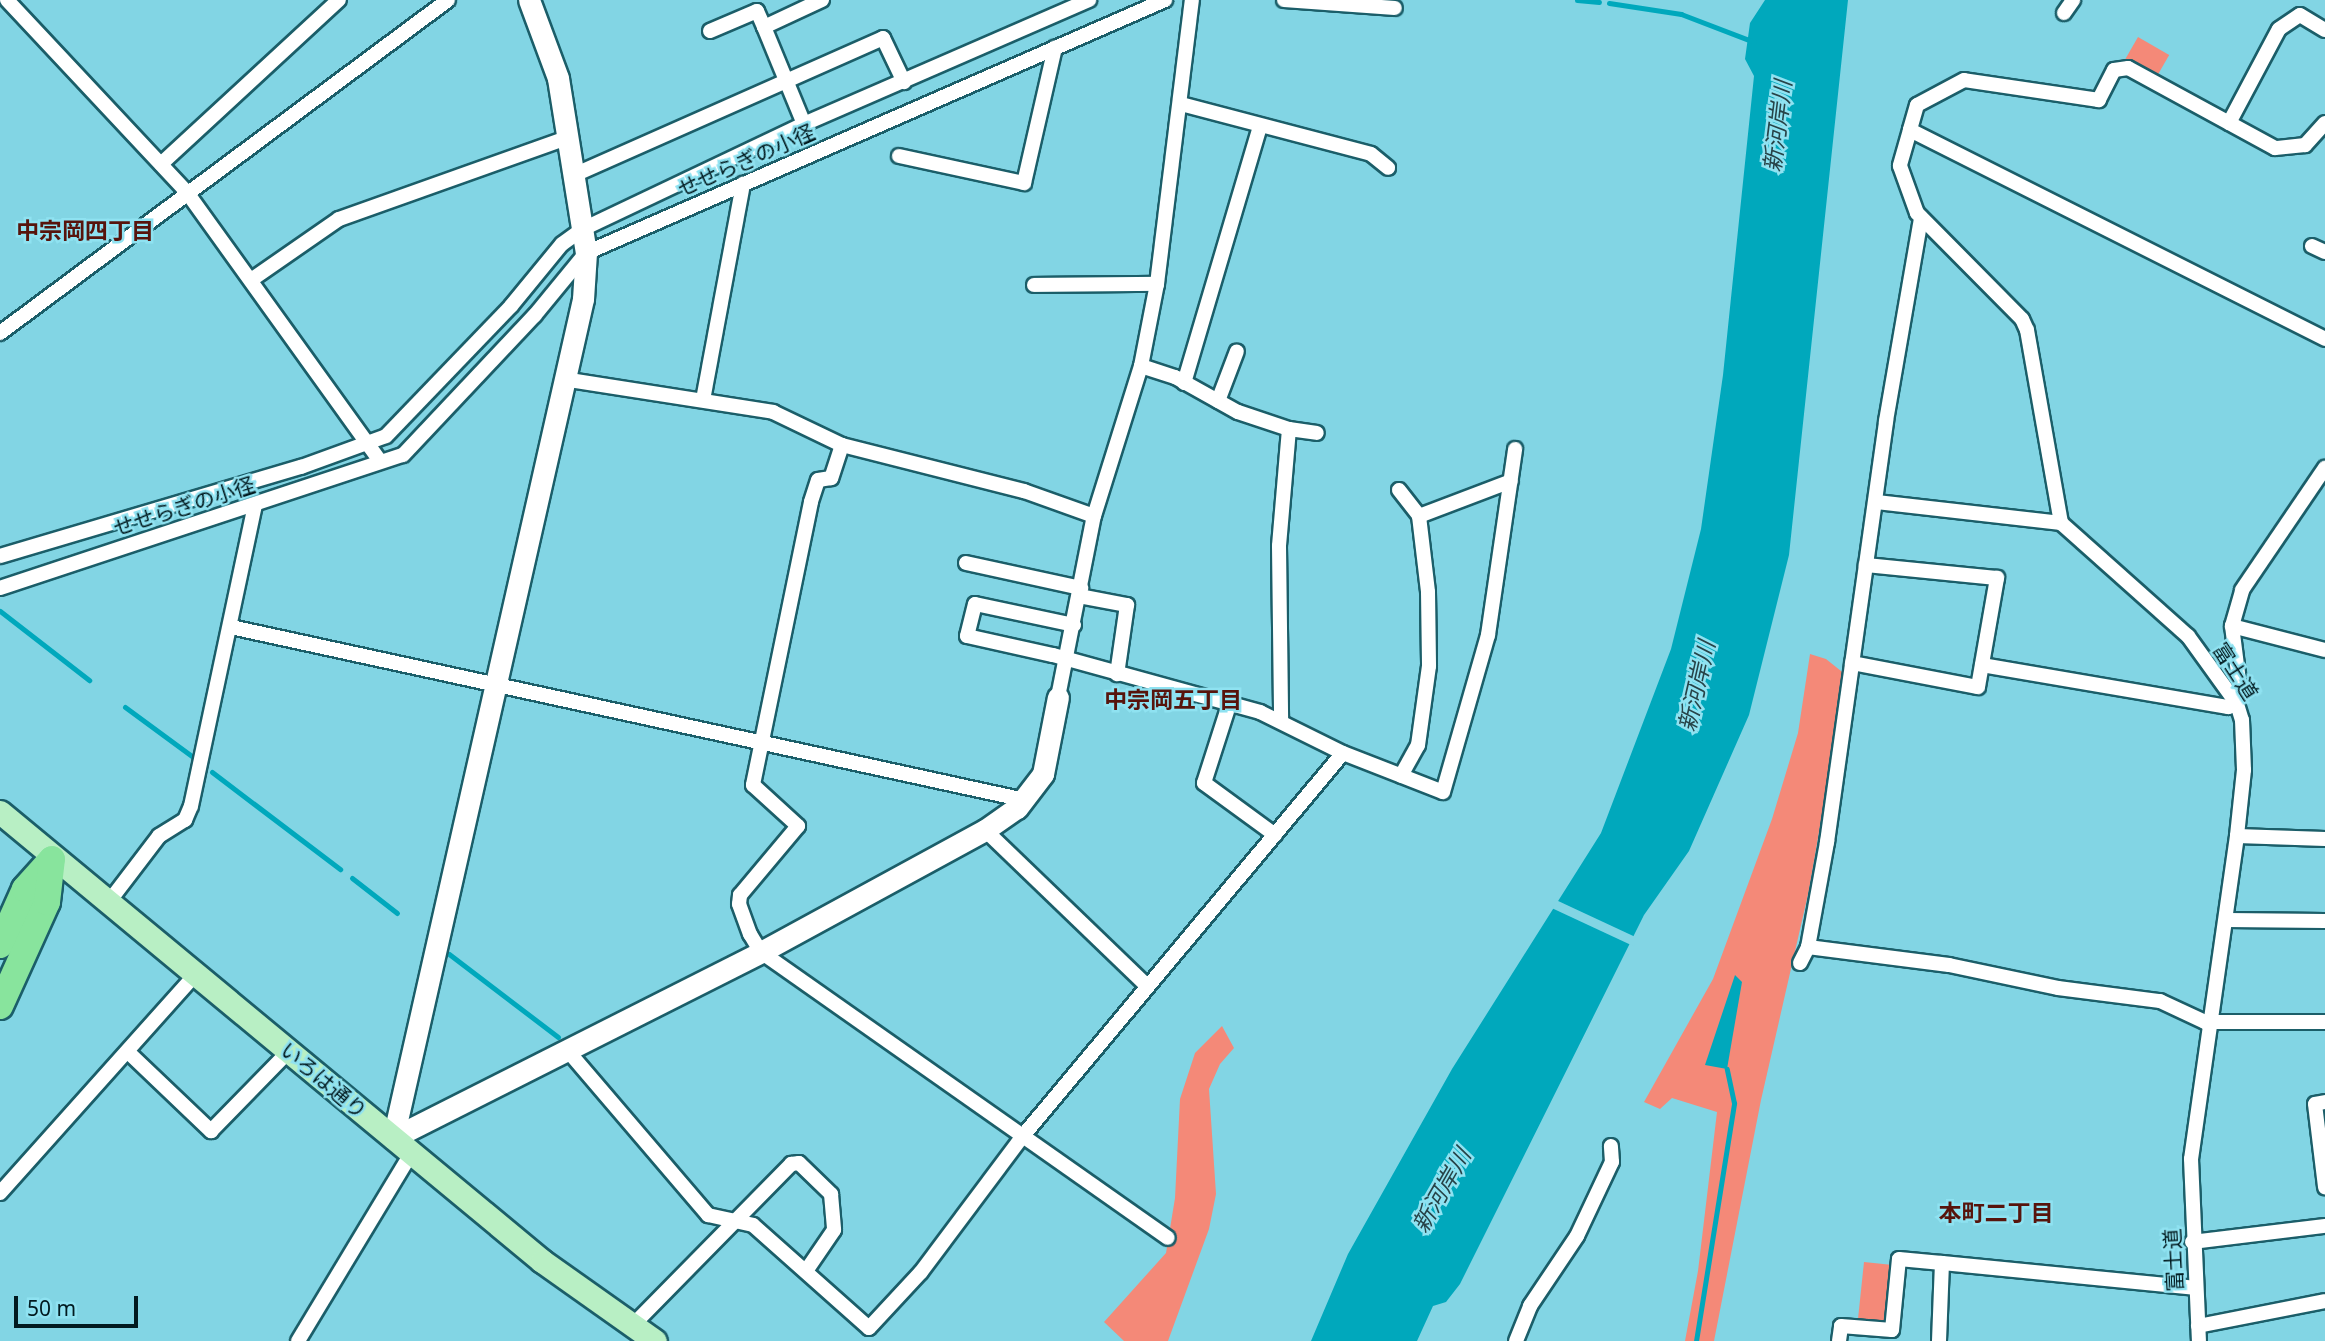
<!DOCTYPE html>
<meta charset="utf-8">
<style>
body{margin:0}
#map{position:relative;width:2325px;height:1341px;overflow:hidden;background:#82d5e4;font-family:"Noto Sans","Noto Sans JP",sans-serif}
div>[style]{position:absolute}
.green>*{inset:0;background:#f48978;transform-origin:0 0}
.water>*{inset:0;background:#00a8bc}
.pier>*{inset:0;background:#82d5e4;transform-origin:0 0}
.stream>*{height:5px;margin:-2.5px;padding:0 2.5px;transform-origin:2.5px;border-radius:2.5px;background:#00a8bc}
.roads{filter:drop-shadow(2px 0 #1b5e69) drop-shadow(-2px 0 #1b5e69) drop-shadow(0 2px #1b5e69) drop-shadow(0 -2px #1b5e69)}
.street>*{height:14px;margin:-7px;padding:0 7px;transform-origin:7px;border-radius:7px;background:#fff}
.secondary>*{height:21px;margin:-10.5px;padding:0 10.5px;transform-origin:10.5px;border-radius:10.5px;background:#fff}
.primary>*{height:23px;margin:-11.5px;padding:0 11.5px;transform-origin:11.5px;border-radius:11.5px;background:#b8efc4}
.highway>*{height:26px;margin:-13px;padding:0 13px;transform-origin:13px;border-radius:13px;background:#88e49d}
span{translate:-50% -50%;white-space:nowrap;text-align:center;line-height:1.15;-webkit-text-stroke:5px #8fe2f1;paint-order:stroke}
.street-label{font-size:21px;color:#011a1f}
.water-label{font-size:23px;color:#274348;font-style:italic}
.neighbourhood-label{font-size:23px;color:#57140c;font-weight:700}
.scale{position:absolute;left:14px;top:1296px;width:124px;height:32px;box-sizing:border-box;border:4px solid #011a1f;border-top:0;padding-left:9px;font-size:21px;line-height:24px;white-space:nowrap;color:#011a1f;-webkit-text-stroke:5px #8fe2f1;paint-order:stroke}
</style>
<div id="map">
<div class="green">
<div style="left:2138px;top:37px;width:36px;height:25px;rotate:30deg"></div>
<div style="clip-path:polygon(1810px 654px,1826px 659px,1846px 675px,1809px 890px,1761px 1100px,1714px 1341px,1685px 1341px,1698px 1271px,1717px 1112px,1672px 1098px,1660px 1109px,1644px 1102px,1713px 979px,1772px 819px,1798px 733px)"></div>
<div style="clip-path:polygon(1222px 1026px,1234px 1048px,1220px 1064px,1209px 1089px,1216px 1194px,1209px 1229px,1168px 1341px,1124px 1341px,1104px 1322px,1166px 1253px,1175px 1198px,1180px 1099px,1195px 1053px)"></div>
<div style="left:1864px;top:1262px;width:29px;height:58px;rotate:6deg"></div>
</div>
<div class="water">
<div style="clip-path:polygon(1765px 0,1848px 0,1789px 555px,1749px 715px,1689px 851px,1644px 915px,1460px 1284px,1446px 1302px,1433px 1306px,1417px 1341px,1311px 1341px,1348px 1254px,1452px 1069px,1601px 833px,1671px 649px,1701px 529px,1723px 375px,1754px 76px,1745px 59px,1750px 23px)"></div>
<div style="clip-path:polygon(1735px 975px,1742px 982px,1727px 1069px,1705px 1065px)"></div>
</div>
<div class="pier">
<div style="left:1556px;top:900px;width:90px;height:9px;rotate:25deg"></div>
</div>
<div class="stream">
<div style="left:1577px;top:0;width:22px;rotate:5deg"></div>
<div style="left:1609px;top:3px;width:73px;rotate:8.7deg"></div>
<div style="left:1681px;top:14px;width:78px;rotate:21deg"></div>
<div style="left:0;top:611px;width:113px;rotate:37.8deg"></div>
<div style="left:125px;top:707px;width:84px;rotate:36.3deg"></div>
<div style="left:212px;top:772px;width:161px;rotate:37.2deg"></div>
<div style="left:352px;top:878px;width:57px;rotate:37.9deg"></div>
<div style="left:449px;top:954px;width:137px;rotate:37.3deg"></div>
<div style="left:1696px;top:1341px;width:241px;rotate:-80.9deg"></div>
<div style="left:1734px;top:1103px;width:35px;rotate:-102deg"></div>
</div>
<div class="roads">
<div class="street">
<div style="left:7px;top:0;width:262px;rotate:46.9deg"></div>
<div style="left:186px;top:191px;width:332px;rotate:54.3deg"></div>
<div style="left:1284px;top:0;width:111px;rotate:4.1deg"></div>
<div style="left:2064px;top:13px;width:16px;rotate:-55deg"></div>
<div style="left:710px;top:31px;width:51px;rotate:-23.1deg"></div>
<div style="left:757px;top:11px;width:17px;rotate:66deg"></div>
<div style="left:1181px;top:104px;width:196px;rotate:14.7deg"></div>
<div style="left:1371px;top:154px;width:22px;rotate:39deg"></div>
<div style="left:2229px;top:123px;width:106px;rotate:-62deg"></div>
<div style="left:2279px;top:29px;width:25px;rotate:-34deg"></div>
<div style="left:2300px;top:15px;width:29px;rotate:31deg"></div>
<div style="left:2325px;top:123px;width:30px;rotate:132deg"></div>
<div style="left:2305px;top:145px;width:30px;rotate:174deg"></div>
<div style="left:2275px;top:148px;width:167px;rotate:-151.4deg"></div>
<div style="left:2128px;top:68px;width:14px;rotate:172deg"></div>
<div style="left:2114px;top:70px;width:34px;rotate:117deg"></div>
<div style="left:2099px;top:100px;width:136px;rotate:-171.6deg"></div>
<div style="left:1964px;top:80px;width:53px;rotate:152deg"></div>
<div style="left:1917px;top:105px;width:26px;rotate:106deg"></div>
<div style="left:1910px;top:130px;width:465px;rotate:26.7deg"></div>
<div style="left:804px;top:124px;width:105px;rotate:-112.4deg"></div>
<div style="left:764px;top:27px;width:64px;rotate:-25deg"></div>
<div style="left:1910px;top:130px;width:37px;rotate:106deg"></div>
<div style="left:1900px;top:166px;width:50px;rotate:70.1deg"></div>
<div style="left:1917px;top:213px;width:149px;rotate:45.3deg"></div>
<div style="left:2022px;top:319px;width:12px;rotate:66deg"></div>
<div style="left:2027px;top:330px;width:196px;rotate:80deg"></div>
<div style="left:2061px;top:523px;width:170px;rotate:41.7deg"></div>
<div style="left:2188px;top:636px;width:84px;rotate:54.2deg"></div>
<div style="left:2237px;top:704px;width:17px;rotate:73deg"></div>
<div style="left:2242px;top:720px;width:50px;rotate:87.7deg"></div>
<div style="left:2244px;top:770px;width:66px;rotate:96.1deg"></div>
<div style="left:2237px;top:836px;width:326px;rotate:98.1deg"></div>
<div style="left:2191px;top:1159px;width:182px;rotate:87.5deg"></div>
<div style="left:899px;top:156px;width:128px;rotate:12.2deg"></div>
<div style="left:1024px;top:183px;width:139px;rotate:-77.1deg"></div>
<div style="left:161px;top:164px;width:242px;rotate:-42.7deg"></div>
<div style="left:574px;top:175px;width:338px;rotate:-23.9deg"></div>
<div style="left:883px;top:38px;width:49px;rotate:64.5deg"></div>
<div style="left:2312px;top:246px;width:14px;rotate:25deg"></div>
<div style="left:251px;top:280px;width:107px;rotate:-34.7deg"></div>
<div style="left:339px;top:219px;width:241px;rotate:-19.6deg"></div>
<div style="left:1034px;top:285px;width:123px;rotate:-0.5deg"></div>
<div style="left:0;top:333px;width:558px;rotate:-36.62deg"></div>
<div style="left:1141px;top:366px;width:36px;rotate:18deg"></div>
<div style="left:1175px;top:377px;width:72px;rotate:29.1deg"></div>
<div style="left:1238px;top:412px;width:54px;rotate:18.4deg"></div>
<div style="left:1289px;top:429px;width:117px;rotate:94.9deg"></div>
<div style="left:1279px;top:546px;width:174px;rotate:89.3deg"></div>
<div style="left:563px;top:379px;width:213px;rotate:8.9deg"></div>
<div style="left:773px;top:412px;width:76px;rotate:25.6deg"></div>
<div style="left:842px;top:445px;width:188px;rotate:14.2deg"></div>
<div style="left:1024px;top:491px;width:74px;rotate:19.7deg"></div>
<div style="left:1184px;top:383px;width:268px;rotate:-73.5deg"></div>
<div style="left:703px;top:400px;width:220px;rotate:-79.5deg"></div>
<div style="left:1218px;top:401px;width:53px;rotate:-69.2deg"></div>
<div style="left:1289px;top:429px;width:28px;rotate:8deg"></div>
<div style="left:842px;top:445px;width:35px;rotate:108deg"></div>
<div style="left:831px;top:478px;width:13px;rotate:171deg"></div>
<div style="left:818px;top:480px;width:23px;rotate:108deg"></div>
<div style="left:811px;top:502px;width:289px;rotate:101.6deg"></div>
<div style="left:753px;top:785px;width:61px;rotate:42.3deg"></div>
<div style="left:798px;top:826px;width:90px;rotate:130deg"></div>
<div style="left:740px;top:895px;width:9px;rotate:96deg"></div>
<div style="left:739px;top:904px;width:32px;rotate:70deg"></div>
<div style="left:750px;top:934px;width:21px;rotate:59deg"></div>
<div style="left:761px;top:952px;width:497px;rotate:35.1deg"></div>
<div style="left:1399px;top:490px;width:33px;rotate:52deg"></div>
<div style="left:1419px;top:516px;width:77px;rotate:83.2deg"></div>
<div style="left:1428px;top:592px;width:74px;rotate:89.2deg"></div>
<div style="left:1429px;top:666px;width:80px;rotate:97.9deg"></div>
<div style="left:1418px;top:745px;width:35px;rotate:119deg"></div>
<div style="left:1877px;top:502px;width:185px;rotate:6.5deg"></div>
<div style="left:1419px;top:516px;width:98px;rotate:-20.8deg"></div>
<div style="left:0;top:556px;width:314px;rotate:-16.5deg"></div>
<div style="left:301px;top:467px;width:90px;rotate:-20deg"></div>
<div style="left:386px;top:436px;width:180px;rotate:-46.1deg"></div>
<div style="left:511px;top:306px;width:80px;rotate:-50.6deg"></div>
<div style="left:562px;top:244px;width:26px;rotate:-36deg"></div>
<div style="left:583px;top:229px;width:245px;rotate:-25.4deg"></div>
<div style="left:804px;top:124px;width:311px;rotate:-23.5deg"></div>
<div style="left:966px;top:563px;width:118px;rotate:12.3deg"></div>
<div style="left:0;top:588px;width:424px;rotate:-18.3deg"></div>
<div style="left:403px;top:455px;width:192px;rotate:-46.7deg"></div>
<div style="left:535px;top:315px;width:80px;rotate:-50.6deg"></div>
<div style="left:586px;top:253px;width:632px;rotate:-23.6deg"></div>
<div style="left:1079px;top:596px;width:49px;rotate:10.6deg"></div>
<div style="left:1127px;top:605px;width:70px;rotate:98.2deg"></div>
<div style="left:1074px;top:625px;width:101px;rotate:-168deg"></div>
<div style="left:975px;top:604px;width:33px;rotate:104deg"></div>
<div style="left:967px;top:636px;width:88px;rotate:12.5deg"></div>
<div style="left:1053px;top:655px;width:215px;rotate:15.4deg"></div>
<div style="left:1260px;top:712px;width:93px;rotate:26.3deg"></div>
<div style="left:1343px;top:753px;width:107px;rotate:21.3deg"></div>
<div style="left:1443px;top:792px;width:163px;rotate:-74deg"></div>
<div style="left:1488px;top:635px;width:188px;rotate:-81.7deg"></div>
<div style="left:2232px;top:626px;width:96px;rotate:14.5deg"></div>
<div style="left:231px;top:627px;width:813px;rotate:12.29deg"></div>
<div style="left:1852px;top:663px;width:128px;rotate:10.8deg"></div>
<div style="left:1978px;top:687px;width:111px;rotate:-80.1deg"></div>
<div style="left:1997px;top:578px;width:132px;rotate:-174.3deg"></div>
<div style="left:1982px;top:665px;width:250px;rotate:9.7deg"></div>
<div style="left:2228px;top:707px;width:9px;rotate:-18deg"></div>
<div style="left:2237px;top:704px;width:15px;rotate:-79deg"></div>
<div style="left:2240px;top:689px;width:64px;rotate:-97.2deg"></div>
<div style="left:2232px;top:626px;width:37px;rotate:-74deg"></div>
<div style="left:2242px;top:590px;width:148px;rotate:-55.8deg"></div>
<div style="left:1058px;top:697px;width:185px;rotate:-78.8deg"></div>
<div style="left:1094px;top:516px;width:157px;rotate:-72.6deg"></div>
<div style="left:1141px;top:366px;width:84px;rotate:-79deg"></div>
<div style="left:1157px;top:284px;width:286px;rotate:-83deg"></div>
<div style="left:1229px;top:705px;width:82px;rotate:107.8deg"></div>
<div style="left:1204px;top:783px;width:88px;rotate:36.2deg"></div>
<div style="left:985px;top:830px;width:225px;rotate:43.9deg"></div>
<div style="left:2237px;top:836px;width:88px;rotate:2deg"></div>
<div style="left:108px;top:903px;width:84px;rotate:-52.7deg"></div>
<div style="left:159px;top:836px;width:31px;rotate:-32deg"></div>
<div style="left:185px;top:820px;width:15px;rotate:-67deg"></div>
<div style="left:191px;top:806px;width:307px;rotate:-78deg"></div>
<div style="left:2227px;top:920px;width:98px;rotate:0.6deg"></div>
<div style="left:1808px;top:947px;width:142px;rotate:7.3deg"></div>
<div style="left:1949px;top:965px;width:111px;rotate:11.9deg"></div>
<div style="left:2058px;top:988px;width:103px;rotate:7.3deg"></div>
<div style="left:2160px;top:1001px;width:50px;rotate:25deg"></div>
<div style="left:2205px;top:1022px;width:120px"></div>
<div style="left:1800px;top:963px;width:18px;rotate:-63deg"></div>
<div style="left:1808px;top:947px;width:107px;rotate:-79.7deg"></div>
<div style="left:1827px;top:842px;width:425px;rotate:-82deg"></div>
<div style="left:1886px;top:421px;width:206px;rotate:-80.2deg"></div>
<div style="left:568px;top:1051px;width:216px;rotate:49.5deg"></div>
<div style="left:708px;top:1215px;width:46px;rotate:12.5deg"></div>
<div style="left:753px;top:1225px;width:155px;rotate:41.6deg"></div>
<div style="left:869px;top:1328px;width:76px;rotate:-47.1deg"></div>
<div style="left:921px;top:1272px;width:169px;rotate:-53.2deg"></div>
<div style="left:1022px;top:1137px;width:500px;rotate:-50.11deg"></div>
<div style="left:128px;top:1052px;width:115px;rotate:43.6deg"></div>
<div style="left:211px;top:1131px;width:112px;rotate:-45.7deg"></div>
<div style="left:2325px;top:1102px;width:10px;rotate:169deg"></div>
<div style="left:2315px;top:1104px;width:84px;rotate:83.1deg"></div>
<div style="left:0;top:1193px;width:295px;rotate:-48.2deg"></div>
<div style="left:2192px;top:1242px;width:134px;rotate:-6.9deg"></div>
<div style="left:633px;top:1325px;width:226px;rotate:-45.5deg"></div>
<div style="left:791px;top:1164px;width:8px;rotate:-7deg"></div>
<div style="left:799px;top:1163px;width:45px;rotate:44.1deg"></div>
<div style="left:831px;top:1194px;width:36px;rotate:85deg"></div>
<div style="left:834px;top:1230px;width:50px;rotate:124.3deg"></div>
<div style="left:2198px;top:1326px;width:129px;rotate:-11.1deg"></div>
<div style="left:298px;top:1341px;width:221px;rotate:-58.9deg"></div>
<div style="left:1516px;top:1341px;width:38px;rotate:-68deg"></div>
<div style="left:1530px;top:1306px;width:84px;rotate:-56.1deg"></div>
<div style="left:1577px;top:1236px;width:82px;rotate:-64.7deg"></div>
<div style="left:1612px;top:1162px;width:16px;rotate:-94deg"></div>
<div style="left:1839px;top:1341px;width:15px;rotate:-82deg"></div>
<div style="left:1841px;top:1326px;width:51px;rotate:4.5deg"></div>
<div style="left:1892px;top:1330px;width:71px;rotate:-84.4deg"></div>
<div style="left:1899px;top:1259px;width:43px;rotate:5.3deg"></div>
<div style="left:1939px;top:1341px;width:78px;rotate:-87.8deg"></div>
<div style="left:1942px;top:1263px;width:254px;rotate:5.6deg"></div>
</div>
<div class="secondary">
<div style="left:393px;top:1138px;width:860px;rotate:-77.24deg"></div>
<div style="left:583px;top:299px;width:46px;rotate:-86.3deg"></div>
<div style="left:586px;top:253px;width:177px;rotate:-99.1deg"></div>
<div style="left:558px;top:78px;width:83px;rotate:-110.4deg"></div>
<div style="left:393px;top:1138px;width:412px;rotate:-26.8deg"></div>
<div style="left:761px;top:952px;width:255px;rotate:-28.6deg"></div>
<div style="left:985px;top:830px;width:39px;rotate:-35deg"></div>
<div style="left:1017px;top:808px;width:43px;rotate:-52.6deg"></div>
<div style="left:1043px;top:774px;width:78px;rotate:-79deg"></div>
</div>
<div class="primary">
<div style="left:0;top:812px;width:704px;rotate:39.64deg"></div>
<div style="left:542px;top:1261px;width:138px;rotate:35.3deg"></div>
</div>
<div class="highway">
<div style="left:0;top:945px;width:61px;rotate:-65.9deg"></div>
<div style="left:25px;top:889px;width:40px;rotate:-48deg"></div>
<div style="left:0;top:1006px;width:114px;rotate:-65.7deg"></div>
<div style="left:47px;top:902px;width:43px;rotate:-83.4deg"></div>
</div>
</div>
<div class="street-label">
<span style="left:746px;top:160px;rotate:-24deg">せせらぎの小径</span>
<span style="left:184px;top:506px;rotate:-18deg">せせらぎの小径</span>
<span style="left:2236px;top:671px;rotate:57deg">富士道</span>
<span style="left:324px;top:1080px;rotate:40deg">いろは通り</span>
<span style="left:2173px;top:1260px;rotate:-93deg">富士道</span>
</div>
<div class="water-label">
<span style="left:1777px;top:126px;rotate:-83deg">新河岸川</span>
<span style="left:1696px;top:686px;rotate:-77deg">新河岸川</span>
<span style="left:1441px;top:1190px;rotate:-60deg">新河岸川</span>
</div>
<div class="neighbourhood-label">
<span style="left:85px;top:230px">中宗岡四丁目</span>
<span style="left:1173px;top:699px">中宗岡五丁目</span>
<span style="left:1996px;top:1212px">本町二丁目</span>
</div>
<div class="scale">50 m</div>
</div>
